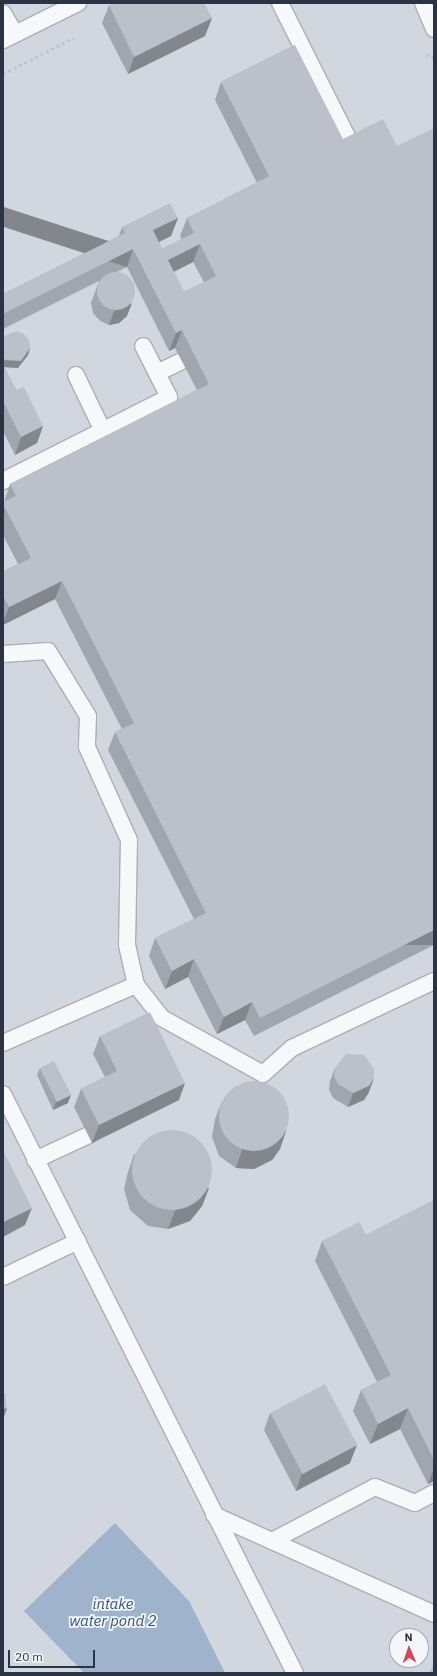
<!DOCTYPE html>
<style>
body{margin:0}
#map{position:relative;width:437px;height:1676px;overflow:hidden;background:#e4e7ec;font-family:"IBM Plex Sans",sans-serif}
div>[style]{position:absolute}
.built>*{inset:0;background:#d2d6de}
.water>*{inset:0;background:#9fb4cc}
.path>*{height:2.5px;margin-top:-1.25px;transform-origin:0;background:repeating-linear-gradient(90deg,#c2c5cb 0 3px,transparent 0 6px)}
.roads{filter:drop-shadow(1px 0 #a9aeb7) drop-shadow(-1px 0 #a9aeb7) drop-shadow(0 1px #a9aeb7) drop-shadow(0 -1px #a9aeb7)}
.service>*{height:16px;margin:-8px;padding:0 8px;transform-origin:8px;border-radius:8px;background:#f7f8fa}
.wall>*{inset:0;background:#a1a5ae}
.shaded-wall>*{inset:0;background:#83868d;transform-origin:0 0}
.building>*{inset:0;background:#bbc0ca;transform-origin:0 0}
.round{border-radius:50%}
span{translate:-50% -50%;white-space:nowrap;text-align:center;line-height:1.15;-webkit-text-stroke:3.5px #f4f6f9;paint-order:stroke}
.water-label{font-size:15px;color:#34527a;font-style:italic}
.frame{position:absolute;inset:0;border:4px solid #2b3445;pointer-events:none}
.north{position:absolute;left:389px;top:1628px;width:40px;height:40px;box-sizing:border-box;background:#f4f6f9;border:1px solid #a4a8b1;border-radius:50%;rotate:358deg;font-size:11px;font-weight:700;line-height:16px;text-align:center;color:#2b3445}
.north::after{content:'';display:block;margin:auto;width:14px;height:18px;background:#d1495b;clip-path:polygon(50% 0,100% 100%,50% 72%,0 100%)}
.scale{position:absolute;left:8px;top:1650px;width:87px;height:18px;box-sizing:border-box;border:2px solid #2b3445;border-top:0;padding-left:5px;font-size:12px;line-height:14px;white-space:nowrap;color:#2b3445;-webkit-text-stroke:3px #f4f6f9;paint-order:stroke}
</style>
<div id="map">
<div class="built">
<div style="clip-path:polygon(evenodd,3px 3px,434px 3px,434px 1673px,3px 1673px,3px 3px,397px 1636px,421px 1636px,421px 1660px,397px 1660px,397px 1636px)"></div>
</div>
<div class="water">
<div style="clip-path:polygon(115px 1523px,189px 1601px,225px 1673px,84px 1673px,24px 1611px)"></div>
</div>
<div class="path">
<div style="left:426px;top:54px;width:9px;rotate:27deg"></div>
<div style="left:3px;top:74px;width:79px;rotate:-27.2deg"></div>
</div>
<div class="roads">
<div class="service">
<div style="left:280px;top:3px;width:149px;rotate:63.3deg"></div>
<div style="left:423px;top:3px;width:28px;rotate:67deg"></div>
<div style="left:3px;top:13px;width:24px;rotate:60deg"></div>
<div style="left:3px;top:40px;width:84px;rotate:-26.3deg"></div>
<div style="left:157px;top:373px;width:28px;rotate:-26deg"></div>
<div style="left:76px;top:375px;width:62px;rotate:64.3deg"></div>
<div style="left:3px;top:481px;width:186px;rotate:-26.8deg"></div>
<div style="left:169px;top:397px;width:57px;rotate:-117deg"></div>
<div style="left:3px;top:654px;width:45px;rotate:-3.8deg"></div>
<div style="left:48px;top:651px;width:76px;rotate:58.4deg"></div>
<div style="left:88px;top:716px;width:31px;rotate:92deg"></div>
<div style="left:87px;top:747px;width:102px;rotate:65.7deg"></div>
<div style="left:129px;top:840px;width:105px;rotate:91.1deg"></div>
<div style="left:127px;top:945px;width:41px;rotate:77.3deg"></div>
<div style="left:136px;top:985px;width:42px;rotate:51.8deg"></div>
<div style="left:162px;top:1018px;width:115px;rotate:29deg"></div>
<div style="left:263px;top:1074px;width:39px;rotate:-42deg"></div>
<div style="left:292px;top:1048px;width:157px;rotate:-25.3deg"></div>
<div style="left:3px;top:1043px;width:145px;rotate:-23.6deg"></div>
<div style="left:3px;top:1094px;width:648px;rotate:63.24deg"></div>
<div style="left:35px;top:1160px;width:60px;rotate:-24.8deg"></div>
<div style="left:3px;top:1277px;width:83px;rotate:-25.6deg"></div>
<div style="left:214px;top:1515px;width:241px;rotate:24.2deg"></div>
<div style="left:272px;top:1541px;width:116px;rotate:-27.7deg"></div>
<div style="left:375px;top:1487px;width:43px;rotate:21.8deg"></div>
<div style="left:415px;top:1503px;width:21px;rotate:-28deg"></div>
</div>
</div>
<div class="wall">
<div style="clip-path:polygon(109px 5px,212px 18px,205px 36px,128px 74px,102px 23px)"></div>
<div style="clip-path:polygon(evenodd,295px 45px,434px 945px,254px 1036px,245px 1020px,217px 1034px,188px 977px,165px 989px,149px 956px,155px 938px,194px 919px,108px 750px,115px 732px,122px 729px,55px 599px,3px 625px,3px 572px,18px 564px,3px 535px,3px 502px,4px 502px,10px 484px,197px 390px,175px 348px,169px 351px,127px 267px,117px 272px,127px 316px,119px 323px,109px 325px,100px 321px,93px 313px,91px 303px,99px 281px,3px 329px,3px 294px,119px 236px,122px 227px,178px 218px,171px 236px,159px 242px,162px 249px,182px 239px,180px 236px,187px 218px,257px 183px,215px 100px,221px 82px,295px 45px,193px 262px,204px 282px,184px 292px,174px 272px,193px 262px)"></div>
<div style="clip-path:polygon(3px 337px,30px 348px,28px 355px,18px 368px,4px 367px,16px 390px,43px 426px,37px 443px,15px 455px,3px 431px)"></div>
<div style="clip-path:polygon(100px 1036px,179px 1100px,92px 1143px,74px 1107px,81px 1089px,105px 1077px,93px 1054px)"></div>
<div style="clip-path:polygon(40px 1068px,68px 1103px,53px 1110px,37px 1075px)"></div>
<div style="clip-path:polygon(335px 1068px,369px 1092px,364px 1100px,348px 1107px,333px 1098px,329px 1090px,330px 1081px)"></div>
<div style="clip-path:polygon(222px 1101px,286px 1131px,280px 1149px,272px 1160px,254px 1169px,236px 1168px,219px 1156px,212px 1137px,215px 1119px)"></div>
<div style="clip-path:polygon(134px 1154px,209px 1188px,202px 1206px,190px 1221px,168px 1229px,148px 1226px,130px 1210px,124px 1189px,128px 1172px)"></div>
<div style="clip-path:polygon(434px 1200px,434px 1481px,428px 1484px,400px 1429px,370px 1444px,353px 1411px,361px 1390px,377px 1382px,315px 1261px,322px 1241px,366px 1235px)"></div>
<div style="clip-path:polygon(270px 1413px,350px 1463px,296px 1491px,264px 1430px)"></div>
</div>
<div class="shaded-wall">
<div style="clip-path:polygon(212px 18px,205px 36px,128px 74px,134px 57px)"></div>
<div style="clip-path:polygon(178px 218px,171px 236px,146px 248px,153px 230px)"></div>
<div style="clip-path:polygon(200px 244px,193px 262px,161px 278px,168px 260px)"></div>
<div style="left:133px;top:249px;width:19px;height:145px;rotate:108deg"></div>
<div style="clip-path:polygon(132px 303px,127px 316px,119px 323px,109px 325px,114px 311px)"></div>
<div style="clip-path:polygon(182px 330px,175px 348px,169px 351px,176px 333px)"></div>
<div style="clip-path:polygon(30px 348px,28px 355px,18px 368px,3px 367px,5px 360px)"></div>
<div style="clip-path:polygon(43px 426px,37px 443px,15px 455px,21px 437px)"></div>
<div style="clip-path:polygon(62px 581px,55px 599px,3px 625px,3px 623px,9px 607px)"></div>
<div style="left:434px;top:930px;width:15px;height:195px;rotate:90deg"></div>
<div style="clip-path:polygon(194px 959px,188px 977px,165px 989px,172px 971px)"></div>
<div style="clip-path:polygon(252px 1002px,245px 1020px,217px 1034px,224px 1017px)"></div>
<div style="clip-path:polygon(374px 1078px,369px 1092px,364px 1100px,348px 1107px,353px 1093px)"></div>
<div style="clip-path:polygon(185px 1083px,179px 1100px,92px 1143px,99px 1125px)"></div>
<div style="clip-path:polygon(71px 1095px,68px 1103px,53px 1110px,56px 1102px)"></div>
<div style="clip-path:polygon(286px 1131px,280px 1149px,272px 1160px,254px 1169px,236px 1168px,242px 1150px)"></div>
<div style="clip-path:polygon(209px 1188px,202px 1206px,190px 1221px,168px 1229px,175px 1211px)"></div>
<div style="clip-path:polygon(32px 1208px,25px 1225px,3px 1237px,3px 1222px)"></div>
<div style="clip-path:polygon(7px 1408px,3px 1420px,3px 1409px)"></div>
<div style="clip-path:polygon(408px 1408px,400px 1429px,370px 1444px,378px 1424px)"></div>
<div style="clip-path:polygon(357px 1445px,350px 1463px,296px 1491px,302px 1473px)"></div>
<div style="clip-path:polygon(434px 1468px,434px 1481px,428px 1484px)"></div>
</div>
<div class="building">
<div style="clip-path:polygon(114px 3px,204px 3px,212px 18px,134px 57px,109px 5px)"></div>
<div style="clip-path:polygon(evenodd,295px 45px,343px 139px,383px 119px,397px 146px,434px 128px,434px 930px,260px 1018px,252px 1002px,224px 1017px,194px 959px,172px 971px,155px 938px,206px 913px,115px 732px,134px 723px,62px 581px,9px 607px,3px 596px,3px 572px,31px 558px,3px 504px,3px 502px,16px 496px,10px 484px,209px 384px,182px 330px,176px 333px,133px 249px,3px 314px,3px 294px,125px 233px,122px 227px,170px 203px,178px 218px,153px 230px,162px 249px,194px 233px,187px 218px,269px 176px,221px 82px,295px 45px,200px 244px,216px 276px,184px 292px,168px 260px,200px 244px)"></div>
<div class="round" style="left:97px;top:272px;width:38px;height:38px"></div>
<div style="clip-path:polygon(16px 331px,24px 334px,29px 340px,30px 348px,21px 361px,5px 360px,3px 357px,3px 337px)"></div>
<div style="clip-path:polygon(3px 364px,16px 390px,24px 387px,43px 426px,21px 437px,3px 401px)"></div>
<div style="clip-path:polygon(150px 1012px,185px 1083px,99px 1125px,81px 1089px,117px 1071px,100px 1036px)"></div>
<div style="clip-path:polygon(346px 1054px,364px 1055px,374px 1069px,374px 1078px,369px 1086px,353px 1093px,338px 1084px,334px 1076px,335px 1068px)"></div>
<div style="left:54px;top:1061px;width:38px;height:16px;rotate:63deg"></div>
<div class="round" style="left:219px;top:1081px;width:70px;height:70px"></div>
<div class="round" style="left:132px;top:1130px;width:80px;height:80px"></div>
<div style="clip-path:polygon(3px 1150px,32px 1208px,3px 1222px)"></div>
<div style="clip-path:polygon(434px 1200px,434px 1460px,408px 1408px,378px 1424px,361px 1390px,391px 1375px,322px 1241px,359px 1222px,366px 1235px)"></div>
<div style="left:325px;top:1384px;width:69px;height:62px;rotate:62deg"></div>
<div style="clip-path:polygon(5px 1393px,7px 1408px,3px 1409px,3px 1394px)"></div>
<div style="clip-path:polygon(434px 1662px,434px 1673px,429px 1673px)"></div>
</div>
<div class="water-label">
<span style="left:113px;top:1612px">intake<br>water pond 2</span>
</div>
<div class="frame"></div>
<div class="north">N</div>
<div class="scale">20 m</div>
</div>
